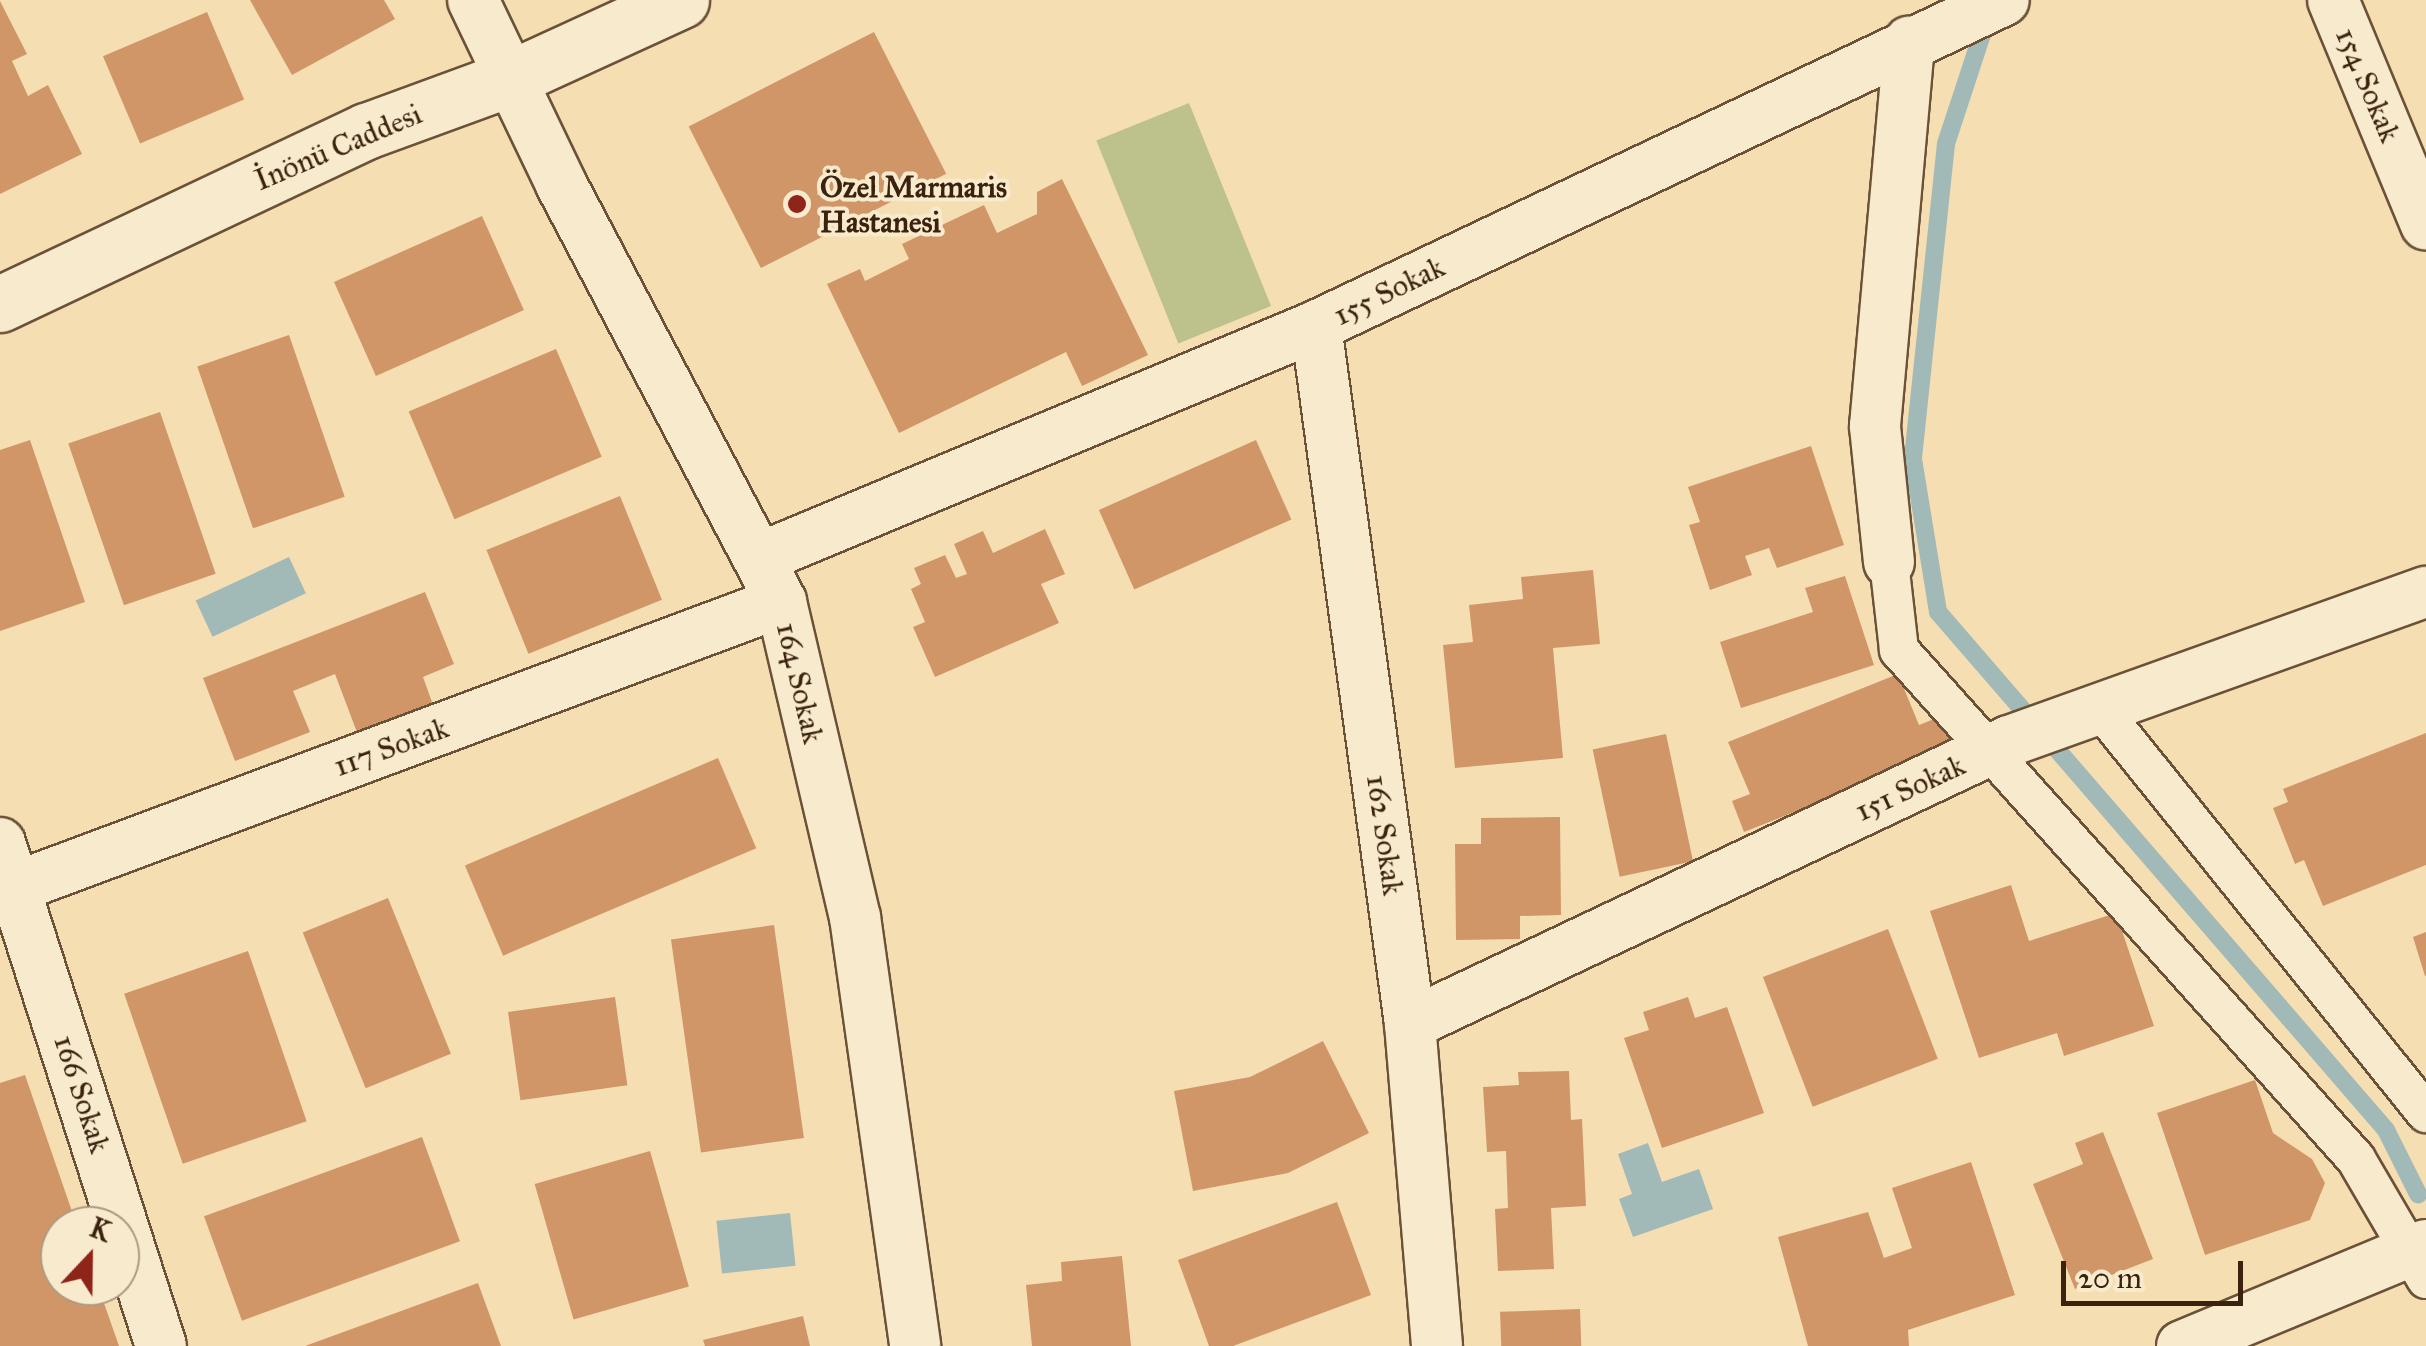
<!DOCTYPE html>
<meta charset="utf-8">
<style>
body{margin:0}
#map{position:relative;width:2426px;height:1346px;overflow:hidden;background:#f5deb2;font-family:"IM FELL Great Primer",serif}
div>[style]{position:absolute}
.green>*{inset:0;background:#bdc18c;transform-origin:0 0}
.water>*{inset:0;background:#a1b9b7;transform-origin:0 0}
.stream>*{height:18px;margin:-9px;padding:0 9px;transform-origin:9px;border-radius:9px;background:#a1b9b7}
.building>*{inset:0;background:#d09668;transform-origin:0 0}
.roads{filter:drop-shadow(2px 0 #6a5138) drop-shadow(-2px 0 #6a5138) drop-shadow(0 2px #6a5138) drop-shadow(0 -2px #6a5138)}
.pedestrian>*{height:38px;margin:-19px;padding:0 19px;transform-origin:19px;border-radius:19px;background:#f8eacd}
.minor>*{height:50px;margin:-25px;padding:0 25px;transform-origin:25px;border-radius:25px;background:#f8eacd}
.tertiary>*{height:55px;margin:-27.5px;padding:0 27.5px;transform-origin:27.5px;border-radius:27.5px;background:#f8eacd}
.dots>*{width:28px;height:28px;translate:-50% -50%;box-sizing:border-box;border:5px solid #f8eacd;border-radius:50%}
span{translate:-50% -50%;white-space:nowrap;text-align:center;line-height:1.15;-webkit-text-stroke:8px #f8eacd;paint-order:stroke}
.street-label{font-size:30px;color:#3b220f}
.poi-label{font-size:30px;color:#3b220f;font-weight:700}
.left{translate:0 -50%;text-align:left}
.north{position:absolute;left:40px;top:1206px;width:100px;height:100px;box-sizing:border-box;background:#f8eacd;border:2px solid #ac9a81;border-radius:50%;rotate:22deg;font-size:28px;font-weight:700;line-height:40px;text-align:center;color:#3b220f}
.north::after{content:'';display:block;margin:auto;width:35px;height:45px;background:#8f2418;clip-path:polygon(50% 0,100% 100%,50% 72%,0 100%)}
.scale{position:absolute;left:2061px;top:1261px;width:182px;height:45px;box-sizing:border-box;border:5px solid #3b220f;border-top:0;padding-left:12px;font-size:30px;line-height:35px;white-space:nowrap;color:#3b220f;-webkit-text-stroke:8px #f8eacd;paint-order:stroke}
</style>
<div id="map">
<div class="green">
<div style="left:1189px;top:103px;width:219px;height:100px;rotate:68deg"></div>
</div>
<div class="water">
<div style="left:289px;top:557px;width:40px;height:103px;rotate:65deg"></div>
<div style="clip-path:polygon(1648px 1143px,1662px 1182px,1699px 1169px,1713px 1209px,1633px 1237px,1619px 1199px,1632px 1194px,1618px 1154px)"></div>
<div style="left:790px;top:1213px;width:53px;height:74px;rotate:84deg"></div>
</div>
<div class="stream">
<div style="left:1987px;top:19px;width:132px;rotate:108.2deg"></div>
<div style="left:1946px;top:144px;width:317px;rotate:96deg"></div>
<div style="left:1913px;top:459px;width:155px;rotate:80.7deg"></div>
<div style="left:1938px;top:612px;width:685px;rotate:49.14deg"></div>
<div style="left:2386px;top:1130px;width:72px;rotate:63.4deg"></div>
</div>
<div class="building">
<div style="clip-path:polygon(250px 0,384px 0,395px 19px,292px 75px)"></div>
<div style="clip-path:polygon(0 1px,27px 54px,12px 61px,28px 96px,48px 85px,82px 154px,0 194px)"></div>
<div style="left:207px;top:12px;width:95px;height:113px;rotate:67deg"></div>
<div style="left:874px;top:32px;width:159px;height:208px;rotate:63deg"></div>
<div style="clip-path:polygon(1062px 179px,1148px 355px,1082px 386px,1066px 352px,899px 433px,827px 284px,860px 269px,865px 281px,909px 259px,902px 244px,984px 205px,997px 233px,1037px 214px,1037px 192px)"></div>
<div style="left:482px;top:216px;width:103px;height:162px;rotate:66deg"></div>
<div style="left:289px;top:335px;width:171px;height:97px;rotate:71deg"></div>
<div style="left:556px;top:349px;width:117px;height:160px;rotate:67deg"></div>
<div style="left:160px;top:412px;width:171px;height:97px;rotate:71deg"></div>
<div style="clip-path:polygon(30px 440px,85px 602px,0 631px,0 450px)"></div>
<div style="left:1256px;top:440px;width:87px;height:172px;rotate:66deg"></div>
<div style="clip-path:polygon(1811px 446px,1844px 545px,1777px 568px,1769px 548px,1745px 556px,1752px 575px,1710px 590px,1689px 525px,1700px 522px,1688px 487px)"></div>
<div style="left:620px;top:496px;width:112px;height:144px;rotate:68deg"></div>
<div style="clip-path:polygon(1045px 529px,1065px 574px,1041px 584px,1059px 623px,935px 677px,913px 627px,925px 622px,911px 589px,921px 584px,914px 568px,945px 555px,956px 578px,967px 574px,954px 544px,983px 531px,993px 553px)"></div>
<div style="clip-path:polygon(1593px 570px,1600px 644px,1553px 648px,1563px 758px,1455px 768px,1443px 645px,1473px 642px,1469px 605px,1523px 599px,1521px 577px)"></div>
<div style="clip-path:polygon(1845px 576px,1874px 665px,1741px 708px,1720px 642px,1813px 612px,1805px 588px)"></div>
<div style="clip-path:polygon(425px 592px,454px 664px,423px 677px,433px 705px,358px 735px,335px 674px,293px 691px,310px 732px,235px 761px,203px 678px)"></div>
<div style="clip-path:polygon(1898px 674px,1919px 725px,1944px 715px,1957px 747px,1744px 832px,1732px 801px,1750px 794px,1728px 742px)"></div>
<div style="clip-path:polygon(2426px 733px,2426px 865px,2323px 906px,2304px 860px,2295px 864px,2273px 808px,2288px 802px,2283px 789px)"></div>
<div style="left:1666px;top:734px;width:130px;height:75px;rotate:78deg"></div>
<div style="left:718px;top:758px;width:98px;height:275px;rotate:67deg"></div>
<div style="clip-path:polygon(1560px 817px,1561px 915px,1520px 916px,1520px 939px,1456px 940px,1455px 844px,1481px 844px,1481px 818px)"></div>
<div style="clip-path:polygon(2011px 885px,2029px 941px,2116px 913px,2154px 1026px,2064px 1056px,2057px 1033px,1979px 1058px,1930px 911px)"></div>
<div style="left:388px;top:898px;width:168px;height:92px;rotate:68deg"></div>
<div style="left:774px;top:925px;width:215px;height:104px;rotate:82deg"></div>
<div style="left:1888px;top:929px;width:139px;height:134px;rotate:69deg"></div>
<div style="clip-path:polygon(2426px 932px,2426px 976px,2425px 976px,2413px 937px)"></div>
<div style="left:248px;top:951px;width:180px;height:131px;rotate:71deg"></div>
<div style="left:615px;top:997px;width:89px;height:108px;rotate:82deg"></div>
<div style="clip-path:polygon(1688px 997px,1695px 1018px,1727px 1007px,1764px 1113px,1662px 1148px,1624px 1038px,1649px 1030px,1643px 1012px)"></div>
<div style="clip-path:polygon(1323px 1041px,1369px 1133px,1288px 1173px,1193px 1191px,1174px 1091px,1250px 1077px)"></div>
<div style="clip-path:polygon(1569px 1071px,1571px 1120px,1582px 1119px,1586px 1206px,1551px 1208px,1554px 1269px,1498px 1271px,1495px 1209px,1508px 1208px,1506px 1151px,1487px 1152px,1483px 1087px,1519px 1085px,1518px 1072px)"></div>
<div style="clip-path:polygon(25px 1075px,77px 1226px,60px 1226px,60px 1286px,98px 1286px,119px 1346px,0 1346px,0 1083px)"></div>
<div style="clip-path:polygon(2255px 1080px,2273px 1133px,2312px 1159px,2325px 1183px,2310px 1220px,2205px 1255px,2157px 1113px)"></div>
<div style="clip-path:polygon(2103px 1132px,2153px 1259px,2075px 1289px,2033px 1184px,2083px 1164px,2075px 1143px)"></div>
<div style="left:422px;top:1137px;width:111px;height:232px;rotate:70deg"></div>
<div style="left:650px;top:1151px;width:141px;height:120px;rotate:74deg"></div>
<div style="clip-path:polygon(1971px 1162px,2015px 1295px,1908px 1330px,1909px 1346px,1808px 1346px,1778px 1237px,1868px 1212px,1884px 1258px,1912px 1248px,1892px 1188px)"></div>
<div style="clip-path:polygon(1337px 1202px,1371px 1295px,1233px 1346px,1209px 1346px,1178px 1260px)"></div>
<div style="clip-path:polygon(1122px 1256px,1131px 1346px,1032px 1346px,1026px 1285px,1062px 1281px,1061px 1262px)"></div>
<div style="clip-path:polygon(478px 1283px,501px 1346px,305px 1346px)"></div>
<div style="left:1580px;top:1309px;width:37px;height:80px;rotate:88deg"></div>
<div style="clip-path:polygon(803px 1316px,810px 1346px,705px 1346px,703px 1340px)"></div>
</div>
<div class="roads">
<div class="pedestrian">
<div style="left:1889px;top:562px;width:89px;rotate:83.5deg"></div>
<div style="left:1899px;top:650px;width:684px;rotate:48.08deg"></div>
<div style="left:2356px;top:1159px;width:139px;rotate:59.7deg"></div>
<div style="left:2098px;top:706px;width:523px;rotate:51.13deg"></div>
</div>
<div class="minor">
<div style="left:473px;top:0;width:204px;rotate:64.4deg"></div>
<div style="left:561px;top:184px;width:472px;rotate:62.2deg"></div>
<div style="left:781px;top:602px;width:324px;rotate:76.8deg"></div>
<div style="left:855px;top:917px;width:433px;rotate:82deg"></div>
<div style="left:2333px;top:0;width:243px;rotate:67.5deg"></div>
<div style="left:1316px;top:326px;width:704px;rotate:82.33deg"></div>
<div style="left:1410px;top:1024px;width:323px;rotate:85.2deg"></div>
<div style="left:762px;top:557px;width:600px;rotate:-22.63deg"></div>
<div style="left:1316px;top:326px;width:761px;rotate:-25.35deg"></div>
<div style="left:1889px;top:562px;width:137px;rotate:-95.9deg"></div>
<div style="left:1875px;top:426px;width:386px;rotate:-84.9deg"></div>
<div style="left:0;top:843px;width:528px;rotate:72.25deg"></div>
<div style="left:0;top:893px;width:833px;rotate:-20.44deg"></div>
<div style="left:1410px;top:1024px;width:662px;rotate:-25.29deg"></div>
<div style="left:2009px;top:741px;width:443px;rotate:-19.7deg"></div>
<div style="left:2182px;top:1346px;width:264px;rotate:-22.5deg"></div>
</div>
<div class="tertiary">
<div style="left:0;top:304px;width:405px;rotate:-25.3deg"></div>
<div style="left:366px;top:131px;width:154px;rotate:-20.1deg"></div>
<div style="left:511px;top:78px;width:187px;rotate:-24.6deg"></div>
</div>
</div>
<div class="dots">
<div style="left:797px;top:204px;background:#8f2418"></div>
</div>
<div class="street-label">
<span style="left:2368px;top:85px;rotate:67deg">154 Sokak</span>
<span style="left:338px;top:147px;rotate:-23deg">İnönü Caddesi</span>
<span style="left:1389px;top:291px;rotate:-26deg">155 Sokak</span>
<span style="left:800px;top:683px;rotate:77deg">164 Sokak</span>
<span style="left:391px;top:747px;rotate:-20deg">117 Sokak</span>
<span style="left:1910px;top:788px;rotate:-25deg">151 Sokak</span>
<span style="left:1385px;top:835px;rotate:82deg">162 Sokak</span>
<span style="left:82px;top:1094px;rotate:72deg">166 Sokak</span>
</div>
<div class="poi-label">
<span class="left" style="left:820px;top:204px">Özel Marmaris<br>Hastanesi</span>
</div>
<div class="north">K</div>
<div class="scale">20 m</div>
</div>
